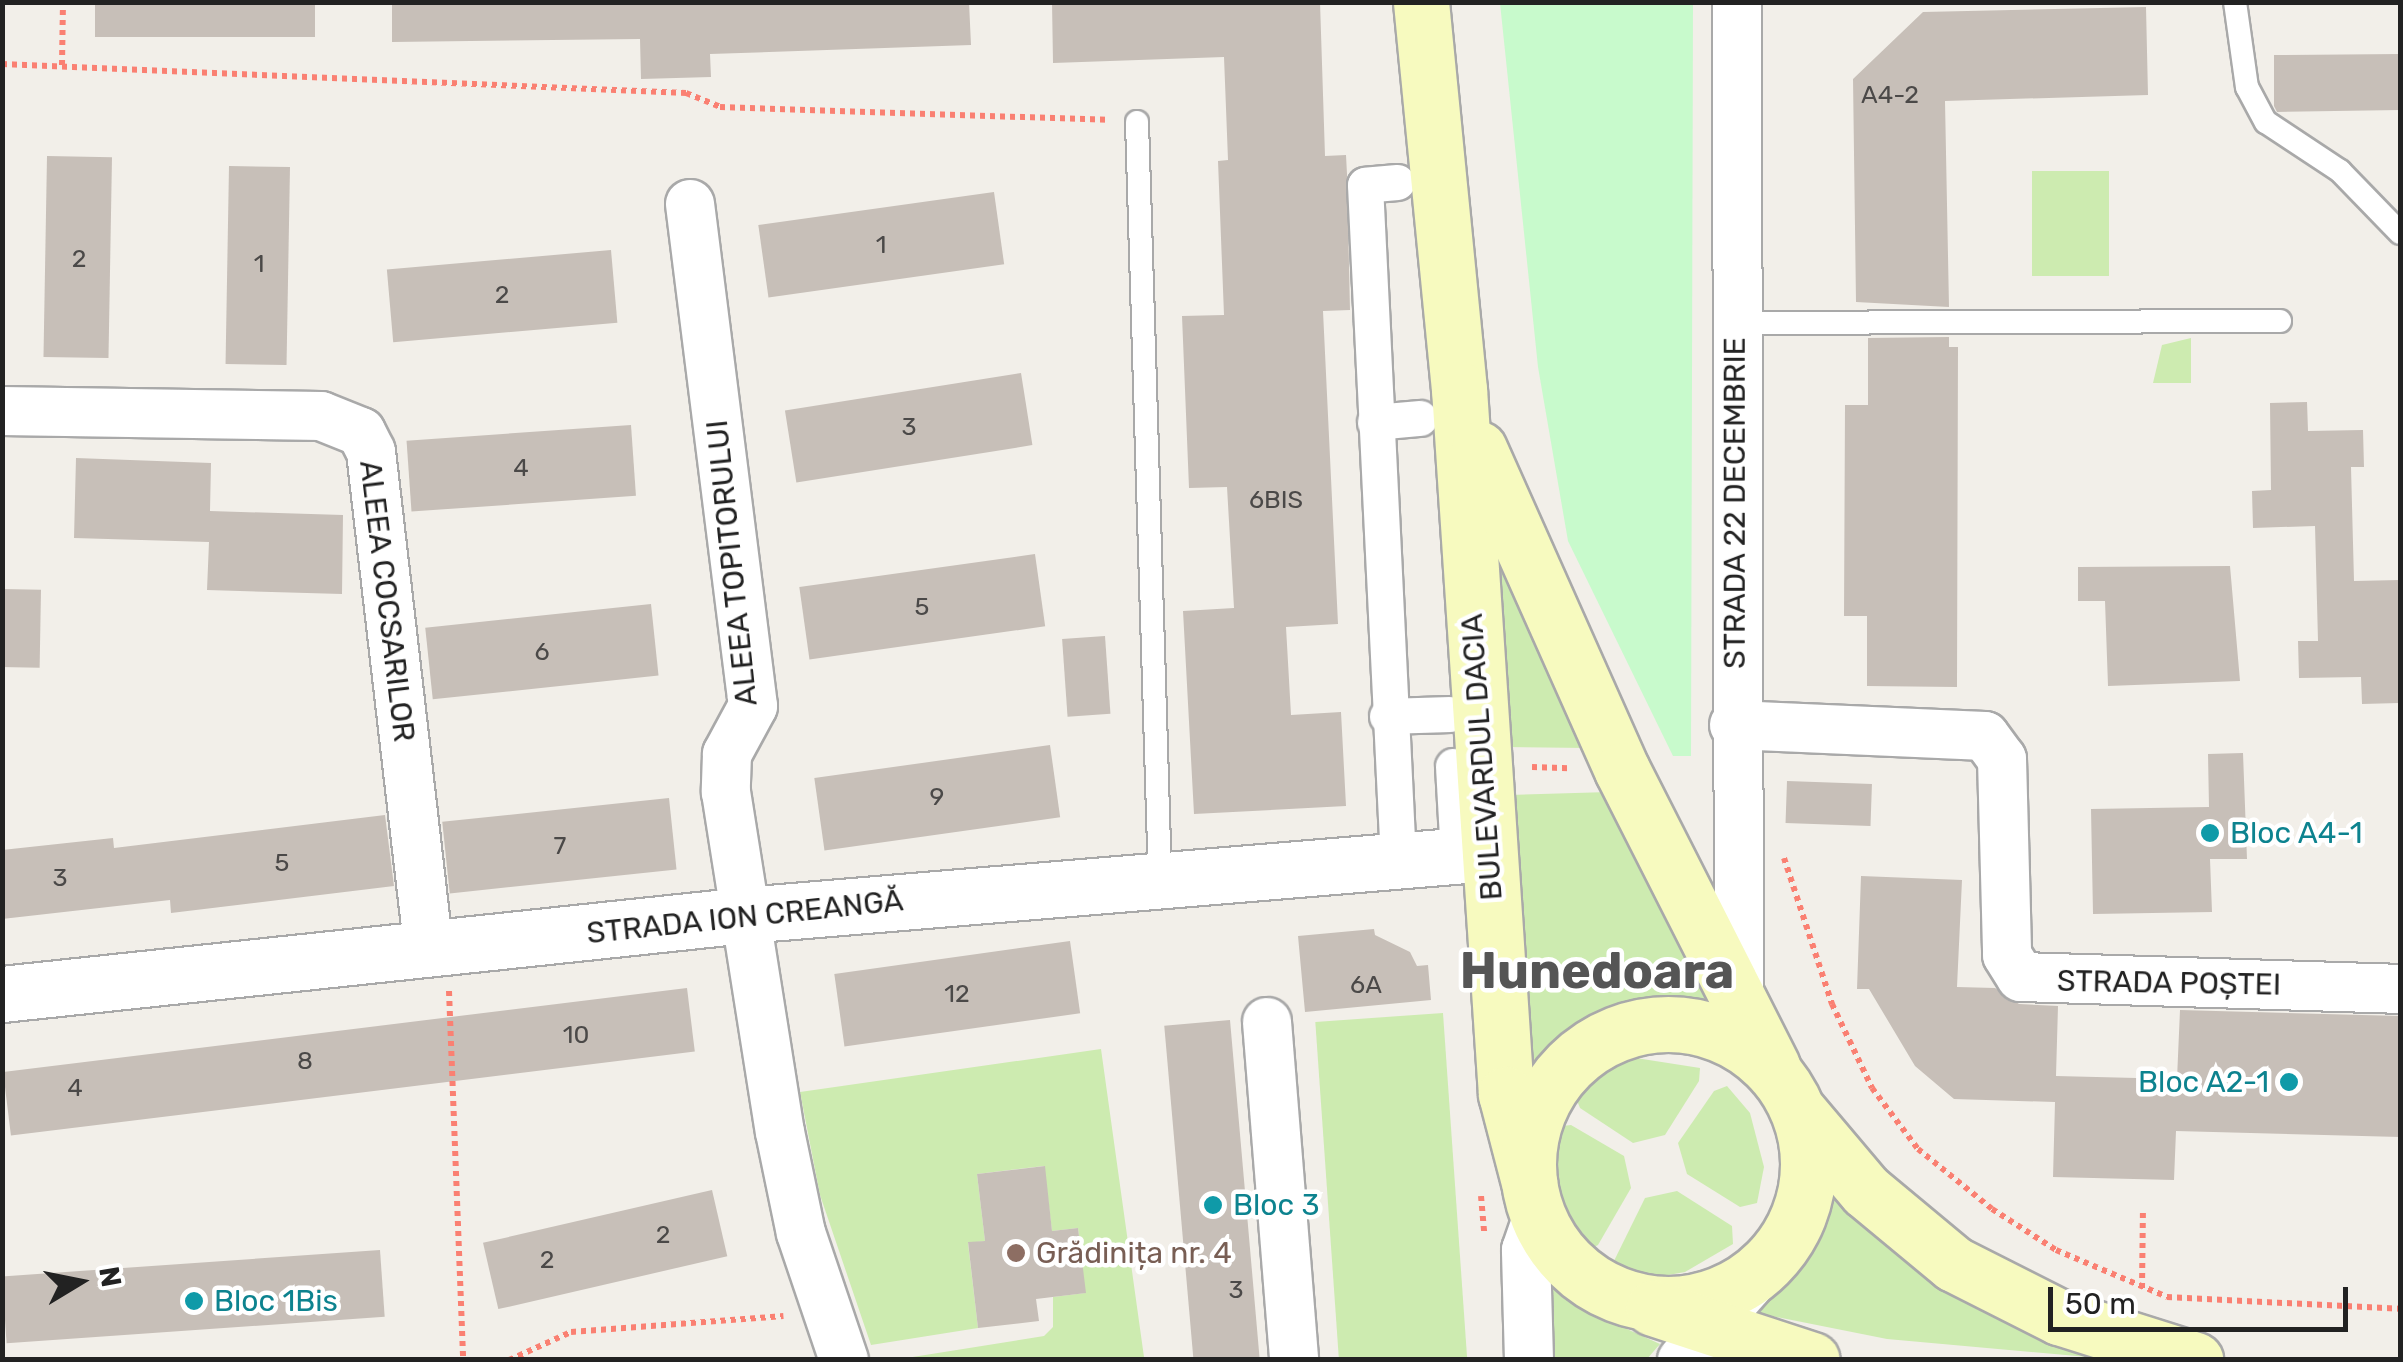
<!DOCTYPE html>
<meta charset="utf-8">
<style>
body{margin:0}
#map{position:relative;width:2403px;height:1362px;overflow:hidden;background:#f2efe9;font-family:Rubik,sans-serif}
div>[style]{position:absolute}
.grass>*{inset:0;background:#cdebb0;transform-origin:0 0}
.park>*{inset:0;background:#c8facc}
.building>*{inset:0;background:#c7bfb8;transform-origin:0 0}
.path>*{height:6px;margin-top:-3px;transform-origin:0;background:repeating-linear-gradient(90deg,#fa8072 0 5px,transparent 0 10px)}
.roads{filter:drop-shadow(2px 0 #a9a9a9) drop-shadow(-2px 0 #a9a9a9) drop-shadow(0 2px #a9a9a9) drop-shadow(0 -2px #a9a9a9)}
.service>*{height:22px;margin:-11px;padding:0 11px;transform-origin:11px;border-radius:11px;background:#fff}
.pedestrian>*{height:35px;margin:-17.5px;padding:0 17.5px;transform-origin:17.5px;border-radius:17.5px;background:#fff}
.minor>*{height:48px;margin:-24px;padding:0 24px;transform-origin:24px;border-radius:24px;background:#fff}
.tertiary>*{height:55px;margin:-27.5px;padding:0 27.5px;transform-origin:27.5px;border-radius:27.5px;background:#fff}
.secondary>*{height:55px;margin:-27.5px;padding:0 27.5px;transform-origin:27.5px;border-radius:27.5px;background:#f7fabf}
.secondary>.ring{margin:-27.5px;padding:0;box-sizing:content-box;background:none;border:55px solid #f7fabf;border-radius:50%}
.dots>*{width:28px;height:28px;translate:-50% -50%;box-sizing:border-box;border:5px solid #fff;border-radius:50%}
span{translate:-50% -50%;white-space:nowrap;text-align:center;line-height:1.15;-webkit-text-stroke:9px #fff;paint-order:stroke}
.number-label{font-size:25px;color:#4b4948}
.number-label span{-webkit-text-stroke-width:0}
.street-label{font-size:30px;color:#222}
.culture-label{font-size:30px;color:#0d838f}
.left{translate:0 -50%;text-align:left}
.right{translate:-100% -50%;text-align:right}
.education-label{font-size:30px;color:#785e54}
.town-label{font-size:50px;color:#555;font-weight:700}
.frame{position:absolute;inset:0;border:5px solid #222;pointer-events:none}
.north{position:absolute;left:30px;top:1232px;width:100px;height:100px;-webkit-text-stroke:8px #fff;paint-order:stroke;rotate:80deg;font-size:28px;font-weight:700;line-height:40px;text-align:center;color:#222}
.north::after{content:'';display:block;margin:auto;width:35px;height:45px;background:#222;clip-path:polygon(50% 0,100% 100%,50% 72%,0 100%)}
.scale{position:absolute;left:2048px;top:1287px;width:300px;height:45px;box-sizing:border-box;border:5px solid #222;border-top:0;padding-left:12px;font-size:30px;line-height:35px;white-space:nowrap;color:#222;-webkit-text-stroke:8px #fff;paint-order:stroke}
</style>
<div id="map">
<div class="grass">
<div style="left:2032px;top:171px;width:77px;height:105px"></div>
<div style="clip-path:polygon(2191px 338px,2191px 383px,2153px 383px,2162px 345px)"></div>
<div style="clip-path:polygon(1487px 534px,1587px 748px,1503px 747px)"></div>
<div style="clip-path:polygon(1609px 792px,1736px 1033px,1690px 1014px,1623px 1015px,1569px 1038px,1526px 1084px,1508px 795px)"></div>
<div style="left:1443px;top:1013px;width:347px;height:128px;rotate:86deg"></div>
<div style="clip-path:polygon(1101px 1049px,1144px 1357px,900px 1359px,1044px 1336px,1053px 1327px,1053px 1297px,1085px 1293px,1078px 1228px,1052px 1231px,1044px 1166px,977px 1174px,985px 1241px,968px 1243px,978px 1328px,871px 1345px,820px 1195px,800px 1092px)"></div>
<div style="clip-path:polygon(1636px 1058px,1700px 1068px,1699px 1081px,1665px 1135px,1633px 1143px,1580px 1108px,1574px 1093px,1610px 1066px)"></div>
<div style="clip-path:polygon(1727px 1086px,1750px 1113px,1764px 1167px,1757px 1203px,1740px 1207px,1687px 1174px,1678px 1143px,1714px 1091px)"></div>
<div style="clip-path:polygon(1571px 1125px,1624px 1156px,1631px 1188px,1598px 1245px,1585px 1252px,1550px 1202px,1546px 1148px,1553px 1127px)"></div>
<div style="clip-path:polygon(1677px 1191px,1732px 1226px,1733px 1244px,1685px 1272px,1657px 1277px,1611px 1267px,1645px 1198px)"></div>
<div style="clip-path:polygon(1831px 1192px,2089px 1352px,2088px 1357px,1887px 1339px,1761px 1314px,1759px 1308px,1805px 1254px)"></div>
<div style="clip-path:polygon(1542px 1269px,1596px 1315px,1660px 1344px,1647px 1359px,1541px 1359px)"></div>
</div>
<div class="park">
<div style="clip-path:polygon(1500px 3px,1693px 3px,1691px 756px,1673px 756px,1568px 541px,1538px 367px)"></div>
</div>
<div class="building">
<div style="left:95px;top:2px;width:220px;height:35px"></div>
<div style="clip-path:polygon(392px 2px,969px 2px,971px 45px,710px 54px,711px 77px,641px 79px,640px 39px,392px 42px)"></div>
<div style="clip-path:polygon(1052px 2px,1320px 2px,1325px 156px,1346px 155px,1347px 174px,1350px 310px,1323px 311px,1338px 624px,1286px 627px,1291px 715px,1341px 712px,1346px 806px,1194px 814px,1183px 611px,1234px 608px,1227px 487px,1189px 488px,1182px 316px,1224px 315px,1218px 161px,1228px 160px,1224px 57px,1053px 63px)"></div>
<div style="clip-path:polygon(2146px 7px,2148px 95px,1945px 101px,1949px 307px,1856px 302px,1853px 79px,1923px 12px)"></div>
<div style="clip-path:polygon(2400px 54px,2400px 110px,2277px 112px,2274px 106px,2274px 55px)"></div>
<div style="left:47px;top:156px;width:65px;height:201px;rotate:1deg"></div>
<div style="left:229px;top:166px;width:61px;height:198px;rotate:1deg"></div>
<div style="left:994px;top:192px;width:73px;height:238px;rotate:82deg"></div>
<div style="left:611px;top:250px;width:73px;height:225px;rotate:85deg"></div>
<div style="clip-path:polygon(1949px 337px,1949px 347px,1958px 347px,1957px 687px,1867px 686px,1867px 616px,1844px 616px,1845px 405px,1868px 405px,1868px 338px)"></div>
<div style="left:1021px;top:373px;width:73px;height:239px;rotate:81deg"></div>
<div style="clip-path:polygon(2307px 402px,2308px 431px,2363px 430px,2364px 467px,2351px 467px,2354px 581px,2400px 580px,2399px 703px,2362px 704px,2361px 677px,2299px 678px,2298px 641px,2318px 641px,2315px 526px,2253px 528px,2252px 491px,2271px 490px,2270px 403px)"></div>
<div style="left:631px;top:425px;width:71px;height:225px;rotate:86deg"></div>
<div style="clip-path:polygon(76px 458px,211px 463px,210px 511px,343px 515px,342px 594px,207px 590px,209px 542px,74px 538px)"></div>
<div style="left:1035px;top:554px;width:73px;height:238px;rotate:82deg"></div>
<div style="clip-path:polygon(2230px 566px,2240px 681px,2108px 686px,2105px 601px,2078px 601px,2078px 567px)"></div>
<div style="left:2px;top:589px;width:39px;height:78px;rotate:1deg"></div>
<div style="left:651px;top:604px;width:72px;height:227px;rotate:84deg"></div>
<div style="left:1105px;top:636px;width:78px;height:43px;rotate:86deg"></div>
<div style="left:1050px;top:745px;width:73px;height:238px;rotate:82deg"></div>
<div style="clip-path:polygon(2243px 753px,2247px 859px,2210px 859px,2212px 912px,2093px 914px,2091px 809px,2209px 807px,2208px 754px)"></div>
<div style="left:1787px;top:781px;width:85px;height:42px;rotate:2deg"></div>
<div style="left:669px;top:798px;width:72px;height:228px;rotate:84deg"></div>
<div style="clip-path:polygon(385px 815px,394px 886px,171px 913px,170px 900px,2px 919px,2px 850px,113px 838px,114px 848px)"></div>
<div style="clip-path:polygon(1861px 876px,1962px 880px,1957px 987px,1995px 988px,2019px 1004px,2058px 1006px,2056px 1076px,2177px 1079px,2180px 1010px,2400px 1016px,2400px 1137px,2176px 1131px,2174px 1180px,2053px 1177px,2055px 1102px,1954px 1099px,1915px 1066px,1869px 989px,1857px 989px)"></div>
<div style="clip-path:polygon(1374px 929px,1375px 935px,1410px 952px,1417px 966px,1428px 965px,1431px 1000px,1305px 1012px,1298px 936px)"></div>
<div style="left:1070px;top:941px;width:73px;height:238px;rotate:82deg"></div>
<div style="left:687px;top:988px;width:64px;height:689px;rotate:83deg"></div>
<div style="left:1230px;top:1020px;width:341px;height:66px;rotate:85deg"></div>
<div style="clip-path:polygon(1045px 1166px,1052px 1231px,1078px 1228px,1086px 1293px,1036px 1299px,1039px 1321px,978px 1328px,968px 1242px,985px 1241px,977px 1174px)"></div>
<div style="left:712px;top:1190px;width:68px;height:235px;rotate:77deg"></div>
<div style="left:380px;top:1250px;width:67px;height:379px;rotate:86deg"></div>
</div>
<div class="path">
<div style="left:2px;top:64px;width:685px;rotate:2.43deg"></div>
<div style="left:686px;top:93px;width:37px;rotate:22deg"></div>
<div style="left:720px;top:107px;width:388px;rotate:1.9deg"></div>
<div style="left:62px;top:65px;width:63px;rotate:-89.1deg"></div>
<div style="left:1532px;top:767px;width:37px;rotate:2deg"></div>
<div style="left:1784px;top:858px;width:154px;rotate:71.8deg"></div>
<div style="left:1832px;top:1004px;width:93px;rotate:64.5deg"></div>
<div style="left:1872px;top:1088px;width:76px;rotate:53deg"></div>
<div style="left:1918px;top:1149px;width:95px;rotate:39deg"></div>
<div style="left:1992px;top:1209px;width:76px;rotate:32.6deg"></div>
<div style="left:2056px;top:1250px;width:121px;rotate:22.9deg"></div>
<div style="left:2167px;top:1297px;width:233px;rotate:2.9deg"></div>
<div style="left:449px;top:991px;width:369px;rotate:87.8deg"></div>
<div style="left:1481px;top:1196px;width:38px;rotate:85deg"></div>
<div style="left:2142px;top:1288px;width:77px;rotate:-89.3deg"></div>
<div style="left:509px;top:1360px;width:68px;rotate:-24.3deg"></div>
<div style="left:571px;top:1332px;width:213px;rotate:-4.3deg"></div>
</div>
<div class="roads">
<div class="service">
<div style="left:2235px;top:2px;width:86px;rotate:82deg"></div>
<div style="left:2247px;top:87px;width:40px;rotate:62deg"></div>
<div style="left:2266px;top:122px;width:89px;rotate:33.5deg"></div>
<div style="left:2340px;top:171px;width:86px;rotate:45.9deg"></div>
<div style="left:1137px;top:122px;width:756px;rotate:88.26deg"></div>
<div style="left:1735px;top:323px;width:545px;rotate:-0.21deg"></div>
</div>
<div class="pedestrian">
<div style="left:1397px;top:182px;width:32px;rotate:175deg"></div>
<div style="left:1365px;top:185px;width:676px;rotate:87.2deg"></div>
<div style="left:1375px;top:422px;width:45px;rotate:-5.1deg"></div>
<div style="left:1387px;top:716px;width:62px;rotate:-1.8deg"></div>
<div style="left:1453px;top:766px;width:89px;rotate:86.8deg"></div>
</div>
<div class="minor">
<div style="left:1737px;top:2px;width:1001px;rotate:89.89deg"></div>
<div style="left:690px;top:204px;width:506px;rotate:82.85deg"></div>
<div style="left:753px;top:706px;width:55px;rotate:118.4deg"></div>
<div style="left:727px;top:754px;width:38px;rotate:92deg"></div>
<div style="left:726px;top:792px;width:344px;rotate:81deg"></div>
<div style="left:780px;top:1132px;width:103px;rotate:78.3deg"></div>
<div style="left:801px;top:1233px;width:134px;rotate:71.3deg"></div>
<div style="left:2px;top:411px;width:319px;rotate:0.9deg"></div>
<div style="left:321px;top:416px;width:43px;rotate:21.8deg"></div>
<div style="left:361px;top:432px;width:22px;rotate:63deg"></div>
<div style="left:371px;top:452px;width:503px;rotate:83.38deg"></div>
<div style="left:1734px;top:725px;width:251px;rotate:2.5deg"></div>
<div style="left:1985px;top:736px;width:29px;rotate:54deg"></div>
<div style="left:2002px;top:759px;width:196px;rotate:88.5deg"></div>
<div style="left:2007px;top:955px;width:26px;rotate:58deg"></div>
<div style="left:2021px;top:977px;width:379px;rotate:1.8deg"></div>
<div style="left:1267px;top:1022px;width:339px;rotate:85.4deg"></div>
<div style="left:1529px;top:1360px;width:110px;rotate:-91.6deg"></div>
<div style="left:1526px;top:1250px;width:36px;rotate:-71deg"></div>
<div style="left:1682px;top:1360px;width:120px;rotate:-48.4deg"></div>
</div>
<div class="tertiary">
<div style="left:2px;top:994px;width:747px;rotate:-6.07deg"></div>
<div style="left:745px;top:915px;width:747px;rotate:-4.76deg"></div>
</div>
<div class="secondary">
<div style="left:1421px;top:2px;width:389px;rotate:84.4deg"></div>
<div style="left:1459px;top:389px;width:707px;rotate:86.19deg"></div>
<div style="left:1506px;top:1094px;width:91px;rotate:75.4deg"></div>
<div style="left:1479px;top:449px;width:351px;rotate:66deg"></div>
<div style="left:1622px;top:770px;width:332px;rotate:63.1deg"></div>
<div class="ring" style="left:1528px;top:1024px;width:225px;height:225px"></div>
<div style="left:1800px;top:1113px;width:102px;rotate:49.8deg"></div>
<div style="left:1866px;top:1191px;width:114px;rotate:39.7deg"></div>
<div style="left:1954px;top:1264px;width:118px;rotate:26.8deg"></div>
<div style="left:2059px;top:1317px;width:143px;rotate:17.5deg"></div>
<div style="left:1653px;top:1308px;width:167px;rotate:18.1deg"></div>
</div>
</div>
<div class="dots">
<div style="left:2210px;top:833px;background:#0f9aa8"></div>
<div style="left:2289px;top:1082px;background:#0f9aa8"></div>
<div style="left:1213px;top:1205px;background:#0f9aa8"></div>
<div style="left:1016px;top:1253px;background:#8d6e63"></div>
<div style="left:194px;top:1301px;background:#0f9aa8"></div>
</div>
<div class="number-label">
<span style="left:1890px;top:95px">A4-2</span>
<span style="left:881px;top:245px">1</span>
<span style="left:79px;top:259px">2</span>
<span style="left:259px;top:264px">1</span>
<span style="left:502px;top:295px">2</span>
<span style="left:909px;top:427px">3</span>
<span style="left:521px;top:468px">4</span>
<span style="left:1276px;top:500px">6BIS</span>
<span style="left:922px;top:607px">5</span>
<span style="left:542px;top:652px">6</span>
<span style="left:937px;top:797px">9</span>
<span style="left:560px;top:846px">7</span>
<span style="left:282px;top:863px">5</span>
<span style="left:60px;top:878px">3</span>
<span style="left:1366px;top:985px">6A</span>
<span style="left:957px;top:994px">12</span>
<span style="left:576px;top:1035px">10</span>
<span style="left:305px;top:1061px">8</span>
<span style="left:75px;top:1088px">4</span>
<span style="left:663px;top:1235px">2</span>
<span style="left:547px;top:1260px">2</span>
<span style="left:1236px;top:1290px">3</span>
</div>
<div class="street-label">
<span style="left:1735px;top:503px;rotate:-90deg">STRADA 22 DECEMBRIE</span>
<span style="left:732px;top:563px;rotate:-96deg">ALEEA TOPITORULUI</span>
<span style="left:387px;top:601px;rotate:83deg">ALEEA COCSARILOR</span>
<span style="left:1482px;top:757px;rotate:-94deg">BULEVARDUL DACIA</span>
<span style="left:745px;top:917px;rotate:-6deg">STRADA ION CREANGĂ</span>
<span style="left:2169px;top:983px;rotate:1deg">STRADA POȘTEI</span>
</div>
<div class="culture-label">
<span class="left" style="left:2230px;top:833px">Bloc A4-1</span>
<span class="right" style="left:2269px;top:1082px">Bloc A2-1</span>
<span class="left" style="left:1233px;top:1205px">Bloc 3</span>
<span class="left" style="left:214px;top:1301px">Bloc 1Bis</span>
</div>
<div class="education-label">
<span class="left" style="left:1036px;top:1253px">Grădinița nr. 4</span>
</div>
<div class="town-label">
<span style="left:1597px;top:972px">Hunedoara</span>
</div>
<div class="frame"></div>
<div class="north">N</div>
<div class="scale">50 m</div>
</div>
